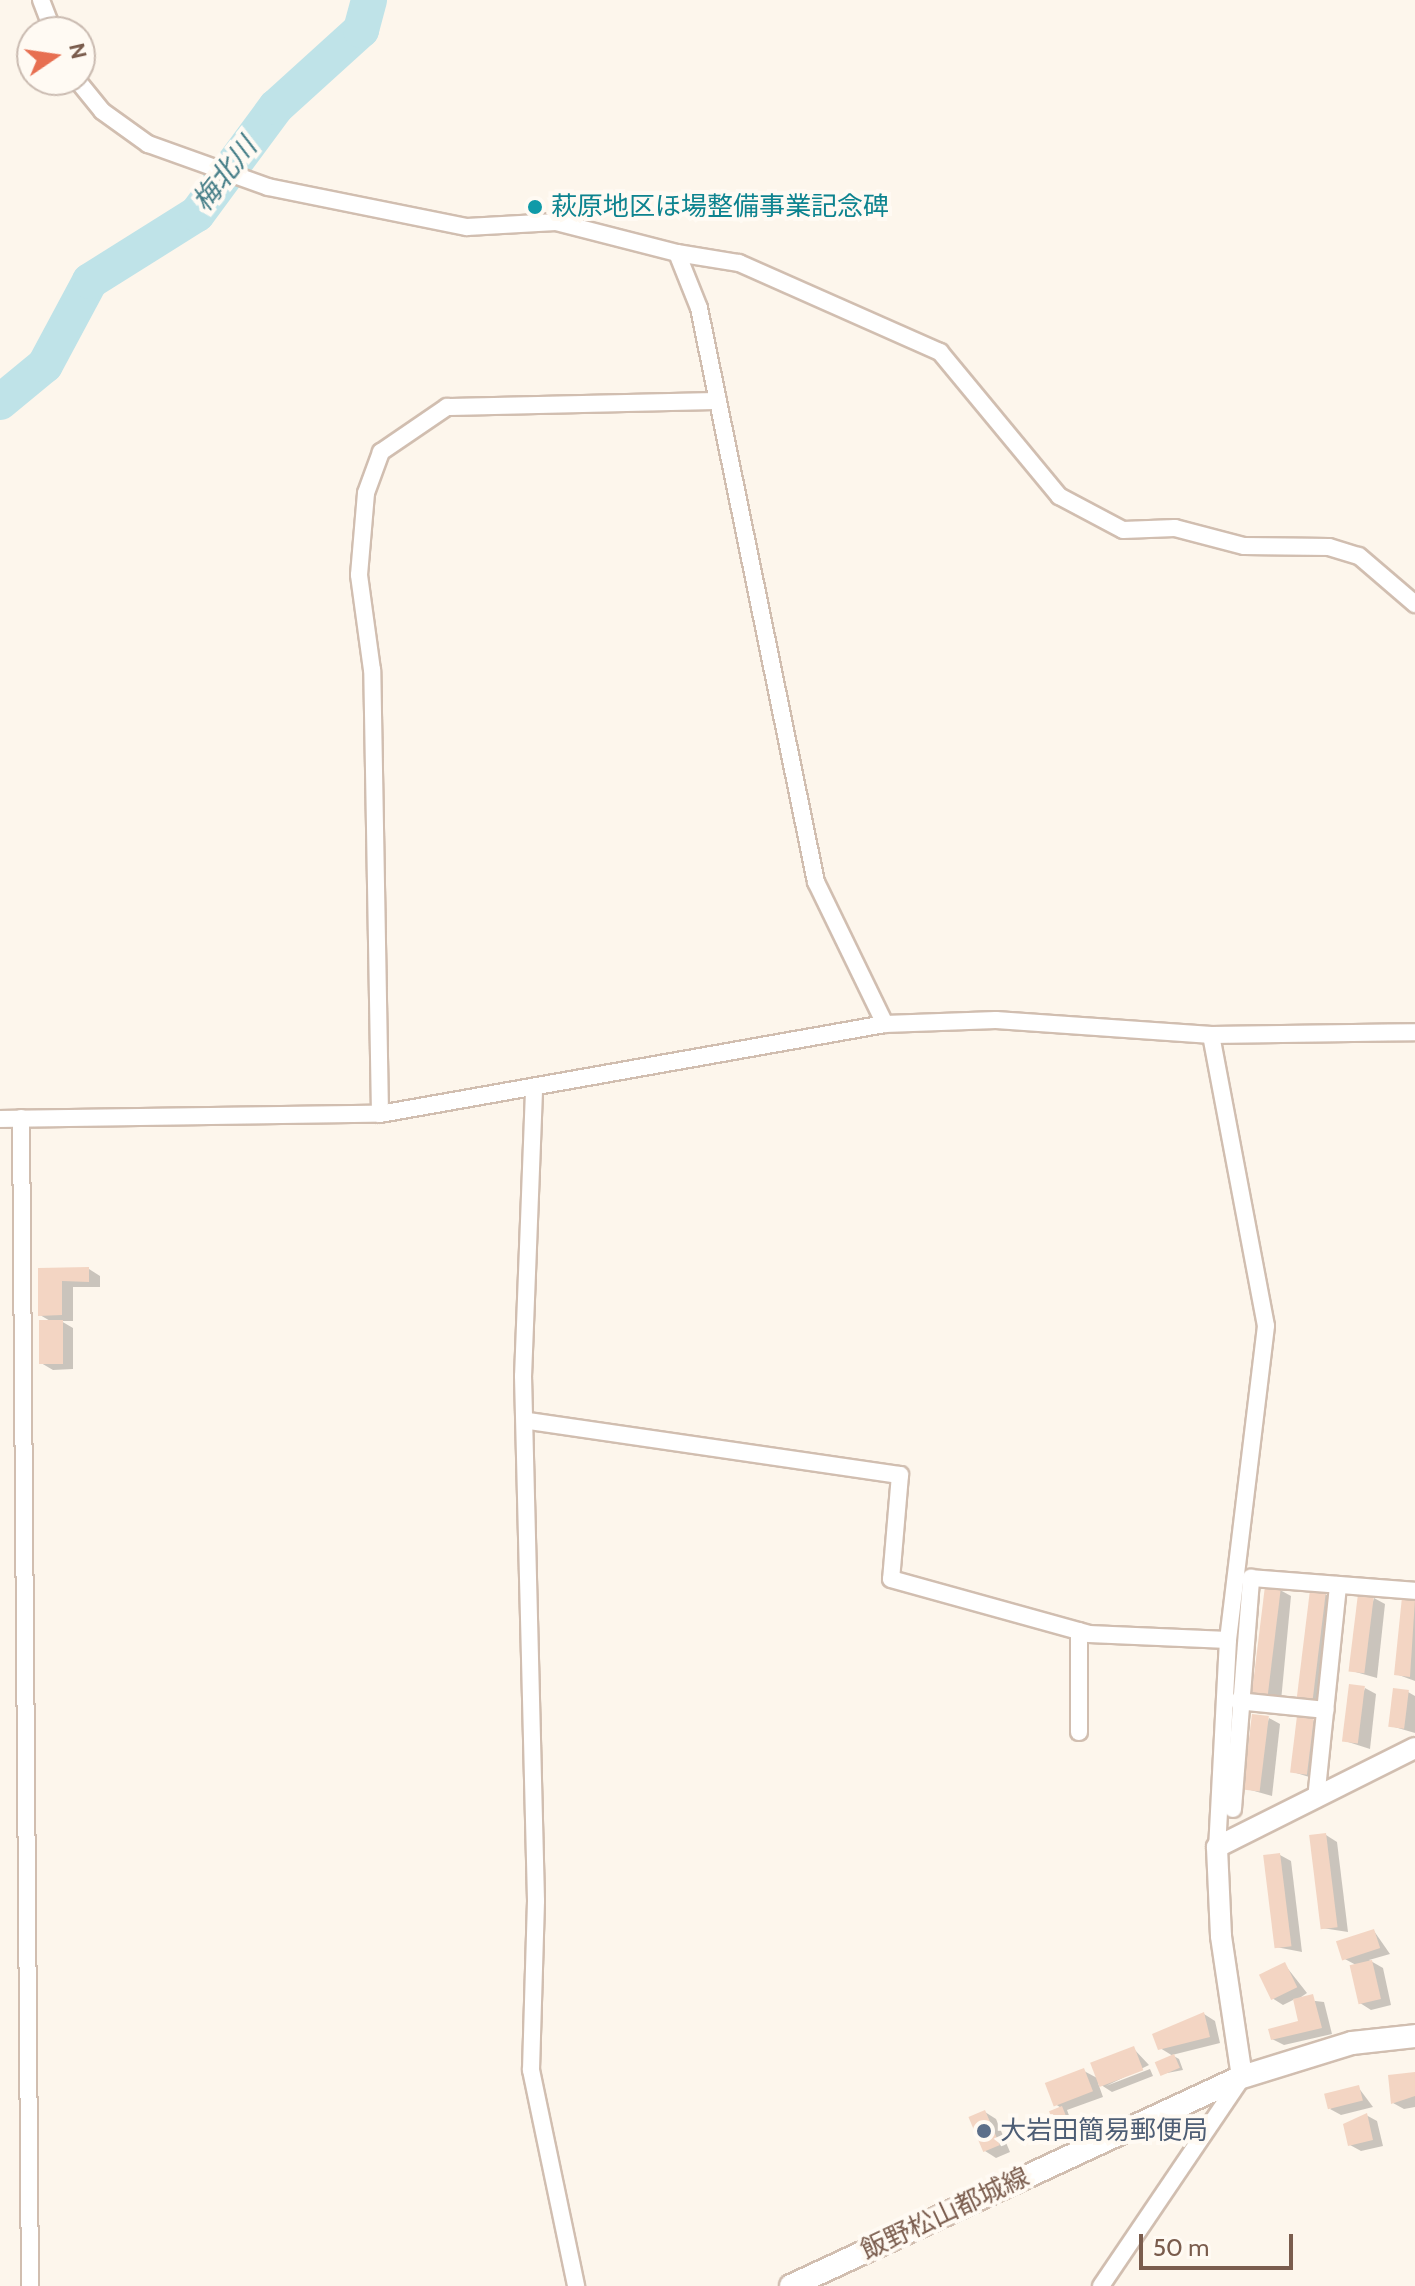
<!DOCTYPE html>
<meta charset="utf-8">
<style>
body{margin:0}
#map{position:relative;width:1415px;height:2286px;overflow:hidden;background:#fdf6ec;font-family:Cabin,"Noto Sans JP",sans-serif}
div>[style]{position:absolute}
.shadow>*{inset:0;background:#0003}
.river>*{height:36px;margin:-18px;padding:0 18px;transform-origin:18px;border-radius:18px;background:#bfe3e8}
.building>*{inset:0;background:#f3d5c3;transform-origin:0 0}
.roads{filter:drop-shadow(2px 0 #d1beb0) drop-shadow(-2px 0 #d1beb0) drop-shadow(0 2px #d1beb0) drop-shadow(0 -2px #d1beb0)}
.minor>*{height:16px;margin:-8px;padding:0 8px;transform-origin:8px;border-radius:8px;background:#fff}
.tertiary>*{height:20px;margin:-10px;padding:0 10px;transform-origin:10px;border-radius:10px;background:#fff}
.secondary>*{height:22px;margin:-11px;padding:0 11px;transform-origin:11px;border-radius:11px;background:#fff}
.dots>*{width:22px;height:22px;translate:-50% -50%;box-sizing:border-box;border:4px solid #fffaf3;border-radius:50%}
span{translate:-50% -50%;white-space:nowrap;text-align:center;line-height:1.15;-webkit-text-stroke:8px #fffaf3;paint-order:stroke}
.culture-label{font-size:26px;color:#0d838f}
.left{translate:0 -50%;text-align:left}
.service-label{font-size:26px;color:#4e5e75}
.street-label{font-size:26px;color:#7a5c4d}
.water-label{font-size:28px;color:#437c86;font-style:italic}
.north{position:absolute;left:16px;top:16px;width:80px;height:80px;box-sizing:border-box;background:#fffaf3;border:2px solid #cabbb1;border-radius:50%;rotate:77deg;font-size:22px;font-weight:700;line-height:32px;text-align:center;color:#7a5c4d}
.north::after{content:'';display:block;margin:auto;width:28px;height:36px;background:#e76f51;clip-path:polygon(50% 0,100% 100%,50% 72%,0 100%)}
.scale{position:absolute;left:1139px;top:2234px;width:154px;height:36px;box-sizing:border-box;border:4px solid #7a5c4d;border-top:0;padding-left:10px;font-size:24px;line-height:28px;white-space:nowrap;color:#7a5c4d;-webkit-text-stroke:6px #fffaf3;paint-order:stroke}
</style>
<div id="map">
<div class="shadow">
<div style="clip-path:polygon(89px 1269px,100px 1276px,100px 1287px,73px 1287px,73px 1321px,61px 1321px,73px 1328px,73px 1369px,53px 1370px,41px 1363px,52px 1322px,40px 1315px,40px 1270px)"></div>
<div style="clip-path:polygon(1280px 1590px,1291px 1596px,1281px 1701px,1256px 1693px)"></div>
<div style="clip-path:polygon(1325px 1594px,1336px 1600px,1326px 1705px,1301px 1698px)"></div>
<div style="clip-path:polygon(1374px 1598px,1385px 1604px,1377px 1678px,1352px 1671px)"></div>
<div style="clip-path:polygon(1404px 1600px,1415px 1601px,1415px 1681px,1396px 1674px)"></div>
<div style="clip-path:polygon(1365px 1688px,1376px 1694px,1370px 1749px,1345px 1741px)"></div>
<div style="clip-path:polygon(1408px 1692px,1415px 1696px,1415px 1733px,1391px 1726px)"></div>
<div style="clip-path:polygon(1269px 1718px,1280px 1724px,1272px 1796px,1247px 1789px)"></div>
<div style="clip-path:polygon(1313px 1720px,1325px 1726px,1319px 1780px,1293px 1772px)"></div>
<div style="clip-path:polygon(1326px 1835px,1337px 1842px,1348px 1932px,1322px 1928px)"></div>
<div style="clip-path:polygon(1280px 1855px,1291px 1861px,1302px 1952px,1276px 1947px)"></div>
<div style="clip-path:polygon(1374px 1931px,1390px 1954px,1369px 1960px,1383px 1968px,1391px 2005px,1371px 2010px,1360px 2003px,1356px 1965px,1343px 1958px)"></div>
<div style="clip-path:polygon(1285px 1965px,1307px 1993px,1298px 1999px,1324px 2002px,1332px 2034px,1284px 2045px,1272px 2039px,1301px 2023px,1295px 1999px,1283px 2005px,1272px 1998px)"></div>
<div style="clip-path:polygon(1204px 2014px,1215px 2021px,1220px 2043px,1172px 2055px,1179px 2059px,1183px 2070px,1162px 2074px,1173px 2056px,1160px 2048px)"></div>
<div style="clip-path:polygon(1133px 2048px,1149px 2065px,1106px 2086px,1150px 2069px,1153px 2076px,1112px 2092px,1098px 2083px,1103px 2097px,1067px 2110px,1074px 2129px,1058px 2130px,1063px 2109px,1055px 2104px,1084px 2071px,1099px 2079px)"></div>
<div style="clip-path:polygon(1415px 2074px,1415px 2107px,1404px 2109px,1393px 2103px)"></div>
<div style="clip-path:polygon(1358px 2087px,1373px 2107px,1341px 2115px,1330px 2109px)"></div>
<div style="clip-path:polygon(985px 2112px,996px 2119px,1010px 2152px,996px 2158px,985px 2151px)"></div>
<div style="clip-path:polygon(1366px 2115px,1377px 2121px,1383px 2146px,1361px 2151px,1350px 2145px)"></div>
</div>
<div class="river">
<div style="left:0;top:402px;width:58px;rotate:-39.4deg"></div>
<div style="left:45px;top:365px;width:95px;rotate:-61.8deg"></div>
<div style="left:90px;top:281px;width:126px;rotate:-32.1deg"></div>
<div style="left:197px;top:214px;width:133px;rotate:-53.6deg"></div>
<div style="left:276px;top:107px;width:115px;rotate:-42.2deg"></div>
<div style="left:361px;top:30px;width:31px;rotate:-75deg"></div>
</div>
<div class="building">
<div style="clip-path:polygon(89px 1267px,89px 1282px,62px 1281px,62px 1315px,38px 1316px,38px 1268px)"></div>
<div style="left:39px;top:1320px;width:24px;height:44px"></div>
<div style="left:1265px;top:1586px;width:16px;height:109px;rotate:7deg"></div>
<div style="left:1310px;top:1590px;width:16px;height:110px;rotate:7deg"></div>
<div style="left:1358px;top:1594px;width:16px;height:78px;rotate:7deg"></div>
<div style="clip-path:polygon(1402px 1597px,1415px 1599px,1410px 1677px,1394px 1675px)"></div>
<div style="left:1349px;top:1684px;width:16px;height:58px;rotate:7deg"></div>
<div style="left:1393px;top:1688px;width:16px;height:39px;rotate:7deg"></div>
<div style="left:1252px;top:1714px;width:17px;height:76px;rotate:7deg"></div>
<div style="left:1297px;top:1716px;width:17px;height:57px;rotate:7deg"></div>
<div style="left:1326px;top:1833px;width:95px;height:17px;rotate:83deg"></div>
<div style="left:1280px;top:1853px;width:94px;height:17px;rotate:83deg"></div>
<div style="left:1374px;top:1929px;width:20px;height:40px;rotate:72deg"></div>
<div style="left:1372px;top:1960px;width:40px;height:23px;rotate:77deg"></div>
<div style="left:1285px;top:1962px;width:28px;height:29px;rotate:64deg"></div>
<div style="clip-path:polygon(1313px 1994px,1322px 2028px,1271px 2040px,1268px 2029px,1298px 2021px,1293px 1999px)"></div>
<div style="clip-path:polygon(1204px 2012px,1210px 2037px,1158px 2050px,1152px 2034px)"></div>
<div style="left:1134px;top:2046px;width:26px;height:47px;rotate:69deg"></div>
<div style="left:1174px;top:2054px;width:15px;height:21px;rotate:67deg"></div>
<div style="left:1084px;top:2068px;width:25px;height:42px;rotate:69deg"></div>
<div style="clip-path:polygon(1415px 2072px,1415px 2096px,1391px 2104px,1388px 2075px)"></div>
<div style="left:1359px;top:2085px;width:16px;height:36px;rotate:76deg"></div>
<div style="left:1062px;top:2106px;width:22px;height:14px;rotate:68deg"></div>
<div style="left:985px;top:2110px;width:38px;height:18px;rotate:67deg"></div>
<div style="clip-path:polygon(1367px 2113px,1373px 2140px,1348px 2146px,1343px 2124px)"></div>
</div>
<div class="roads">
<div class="minor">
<div style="left:41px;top:0;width:34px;rotate:69deg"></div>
<div style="left:77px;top:80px;width:40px;rotate:51deg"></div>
<div style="left:102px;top:111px;width:57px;rotate:35.7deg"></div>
<div style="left:148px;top:144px;width:127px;rotate:19.7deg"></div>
<div style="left:268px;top:187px;width:203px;rotate:11.4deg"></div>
<div style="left:467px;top:227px;width:89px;rotate:-3.2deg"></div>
<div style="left:556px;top:222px;width:125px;rotate:14.4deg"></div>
<div style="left:677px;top:253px;width:59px;rotate:68.2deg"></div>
<div style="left:699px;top:308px;width:586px;rotate:78.48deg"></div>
<div style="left:816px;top:882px;width:158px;rotate:64.1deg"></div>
<div style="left:677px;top:253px;width:63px;rotate:9.2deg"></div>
<div style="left:739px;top:263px;width:220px;rotate:23.9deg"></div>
<div style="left:940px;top:352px;width:187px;rotate:50.4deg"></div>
<div style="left:1059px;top:496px;width:72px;rotate:28deg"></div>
<div style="left:1123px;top:530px;width:52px;rotate:-2.2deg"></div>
<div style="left:1175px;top:528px;width:71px;rotate:14.6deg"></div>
<div style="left:1244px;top:546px;width:85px;rotate:0.7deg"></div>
<div style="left:1329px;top:547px;width:31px;rotate:17deg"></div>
<div style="left:1359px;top:556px;width:74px;rotate:40.6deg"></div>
<div style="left:1211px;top:1035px;width:296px;rotate:79.3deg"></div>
<div style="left:1266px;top:1326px;width:316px;rotate:96.9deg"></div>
<div style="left:1228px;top:1640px;width:207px;rotate:93deg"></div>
<div style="left:534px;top:1091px;width:285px;rotate:92.2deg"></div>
<div style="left:523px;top:1376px;width:525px;rotate:88.58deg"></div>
<div style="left:536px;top:1901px;width:169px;rotate:91.7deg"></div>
<div style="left:531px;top:2070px;width:221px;rotate:78.2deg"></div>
<div style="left:380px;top:1114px;width:444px;rotate:-91deg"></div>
<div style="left:372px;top:670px;width:96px;rotate:-97.8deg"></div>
<div style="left:359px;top:575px;width:82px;rotate:-85.1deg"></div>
<div style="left:366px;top:493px;width:44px;rotate:-69.9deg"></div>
<div style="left:381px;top:452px;width:80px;rotate:-34.3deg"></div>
<div style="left:447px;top:407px;width:271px;rotate:-1.3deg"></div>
<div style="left:21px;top:1118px;width:1168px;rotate:89.56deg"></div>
<div style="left:0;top:1119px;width:380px;rotate:-0.8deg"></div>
<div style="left:380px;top:1114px;width:513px;rotate:-10.11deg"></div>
<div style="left:885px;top:1024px;width:111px;rotate:-2.1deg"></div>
<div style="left:996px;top:1020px;width:216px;rotate:4deg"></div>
<div style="left:1211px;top:1035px;width:204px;rotate:-0.8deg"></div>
<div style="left:529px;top:1421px;width:375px;rotate:8.3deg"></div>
<div style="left:900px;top:1475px;width:104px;rotate:94.9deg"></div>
<div style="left:891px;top:1579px;width:205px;rotate:15.5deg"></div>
<div style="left:1089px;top:1634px;width:139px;rotate:2.5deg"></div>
<div style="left:1238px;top:1701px;width:88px;rotate:5.8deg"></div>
<div style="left:1079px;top:1732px;width:101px;rotate:-90deg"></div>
<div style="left:1316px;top:1799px;width:215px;rotate:-84.1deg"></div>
<div style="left:1233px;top:1809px;width:232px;rotate:-85.5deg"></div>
<div style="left:1251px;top:1578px;width:165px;rotate:4.5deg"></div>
<div style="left:1101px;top:2286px;width:250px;rotate:-55.9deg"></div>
</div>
<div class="tertiary">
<div style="left:1242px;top:2077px;width:143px;rotate:-98.5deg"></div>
<div style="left:1221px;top:1936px;width:89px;rotate:-92.6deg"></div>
<div style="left:1217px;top:1847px;width:221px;rotate:-26.6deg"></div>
</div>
<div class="secondary">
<div style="left:791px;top:2286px;width:497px;rotate:-24.9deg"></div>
<div style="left:1242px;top:2077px;width:115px;rotate:-17.2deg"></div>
<div style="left:1352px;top:2043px;width:63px;rotate:-6.3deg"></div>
</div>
</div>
<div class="dots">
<div style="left:535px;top:207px;background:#0f9aa8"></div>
<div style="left:984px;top:2131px;background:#5c6f8a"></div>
</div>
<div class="culture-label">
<span class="left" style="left:551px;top:207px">萩原地区ほ場整備事業記念碑</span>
</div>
<div class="service-label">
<span class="left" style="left:1000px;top:2131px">大岩田簡易郵便局</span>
</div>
<div class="street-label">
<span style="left:945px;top:2214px;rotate:-25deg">飯野松山都城線</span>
</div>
<div class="water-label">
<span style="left:224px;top:174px;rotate:-52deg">梅北川</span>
</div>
<div class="north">N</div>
<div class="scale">50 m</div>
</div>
